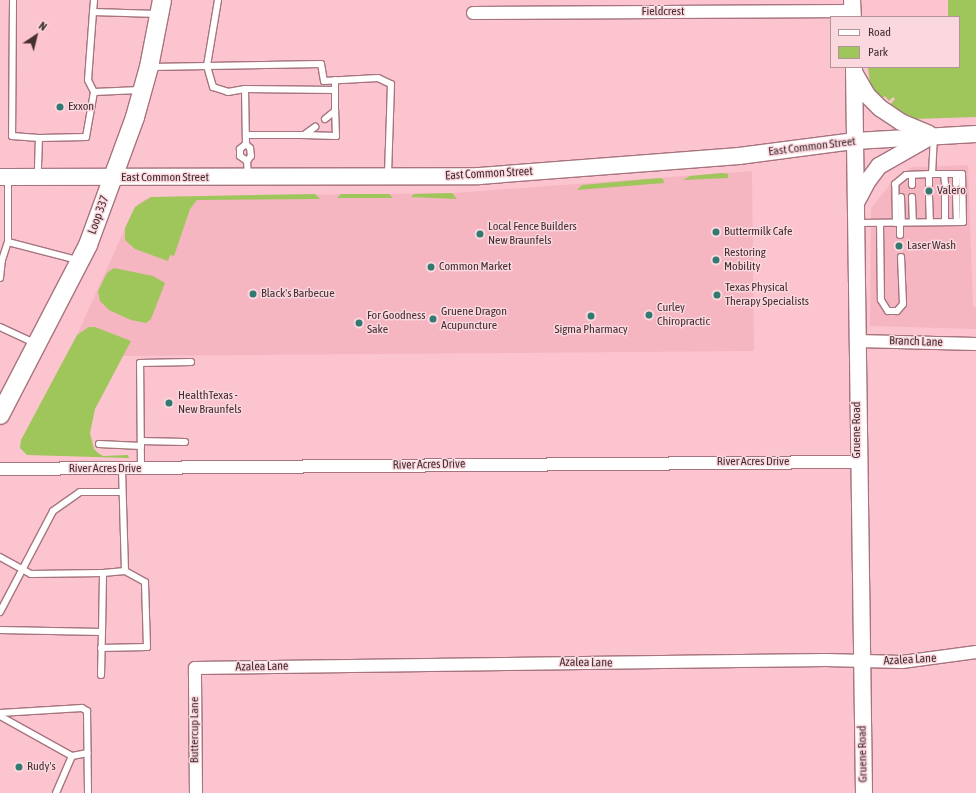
<!DOCTYPE html>
<style>
body{margin:0}
#map{position:relative;width:976px;height:793px;overflow:hidden;background:#fcc4ce;font-family:"Asap Condensed",sans-serif}
div>[style]{position:absolute}
.built>*{inset:0;background:#f5b6c2}
.green>*{inset:0;background:#9ec65a}
.roads{filter:drop-shadow(1px 0 #a6747e) drop-shadow(-1px 0 #a6747e) drop-shadow(0 1px #a6747e) drop-shadow(0 -1px #a6747e)}
.lane>*{height:6px;margin:-3px;padding:0 3px;transform-origin:3px;border-radius:3px;background:#fff}
.street>*{height:12px;margin:-6px;padding:0 6px;transform-origin:6px;border-radius:6px;background:#fff}
.secondary>*{height:16px;margin:-8px;padding:0 8px;transform-origin:8px;border-radius:8px;background:#fff}
.primary>*{height:18px;margin:-9px;padding:0 9px;transform-origin:9px;border-radius:9px;background:#fff}
.dots>*{width:11px;height:11px;translate:-50% -50%;box-sizing:border-box;border:2px solid #fad8de;border-radius:50%}
span{translate:-50% -50%;white-space:nowrap;text-align:center;line-height:1.15;-webkit-text-stroke:3px #fad8de;paint-order:stroke}
.street-label{font-size:12px;color:#442e32}
.poi-label{font-size:12px;color:#442e32}
.left{translate:0 -50%;text-align:left}
.legend{position:absolute;left:830px;top:16px;width:130px;height:52px;box-sizing:border-box;background:#fad8de;border:1px solid #b19499;margin:0;padding:5px 7px;list-style:none;font-size:12px;color:#442e32}
.legend li{display:flex;align-items:center;gap:8px;height:20px}
.legend b{width:20px;border:1px solid #b19499}
.north{position:absolute;left:16px;top:16px;width:40px;height:40px;-webkit-text-stroke:3px #fad8de;paint-order:stroke;rotate:35deg;font-size:11px;font-weight:700;line-height:16px;text-align:center;color:#442e32}
.north::after{content:'';display:block;margin:auto;width:14px;height:18px;background:#442e32;clip-path:polygon(50% 0,100% 100%,50% 72%,0 100%)}
</style>
<div id="map">
<div class="built">
<div style="clip-path:polygon(968px 165px,973px 307px,976px 307px,976px 329px,870px 326px,871px 208px,892px 182px,912px 167px)"></div>
<div style="clip-path:polygon(752px 171px,754px 351px,122px 356px,77px 335px,132px 213px,140px 202px,151px 197px,452px 193px)"></div>
</div>
<div class="green">
<div style="clip-path:polygon(948px 0,976px 0,976px 117px,914px 119px,887px 108px,895px 99px,893px 97px,889px 101px,885px 96px,880px 100px,870px 83px,868px 67px,959px 67px,959px 17px,948px 17px)"></div>
<div style="clip-path:polygon(722px 173px,728px 174px,728px 178px,683px 180px,690px 176px)"></div>
<div style="clip-path:polygon(660px 178px,663px 179px,664px 183px,577px 190px,582px 185px)"></div>
<div style="clip-path:polygon(452px 193px,457px 199px,411px 197px,414px 194px)"></div>
<div style="clip-path:polygon(315px 194px,320px 199px,197px 200px,190px 209px,174px 256px,170px 255px,168px 261px,135px 249px,125px 240px,125px 228px,135px 207px,151px 197px)"></div>
<div style="clip-path:polygon(341px 194px,389px 194px,393px 198px,337px 198px)"></div>
<div style="clip-path:polygon(114px 268px,153px 276px,165px 283px,151px 319px,146px 323px,131px 320px,109px 310px,100px 301px,98px 291px,107px 273px)"></div>
<div style="clip-path:polygon(89px 327px,95px 327px,131px 341px,95px 409px,90px 433px,94px 449px,98px 453px,103px 456px,128px 455px,129px 458px,27px 455px,20px 448px,21px 440px,77px 335px)"></div>
</div>
<div class="roads">
<div class="lane">
<div style="left:13px;top:0;width:136px;rotate:90.4deg"></div>
<div style="left:12px;top:136px;width:27px;rotate:4deg"></div>
<div style="left:39px;top:138px;width:38px;rotate:92deg"></div>
<div style="left:218px;top:0;width:67px;rotate:99.5deg"></div>
<div style="left:207px;top:66px;width:22px;rotate:74deg"></div>
<div style="left:213px;top:87px;width:16px;rotate:18deg"></div>
<div style="left:228px;top:92px;width:17px;rotate:-10deg"></div>
<div style="left:245px;top:89px;width:90px;rotate:0.6deg"></div>
<div style="left:93px;top:12px;width:12px;rotate:-85deg"></div>
<div style="left:151px;top:67px;width:170px;rotate:-1deg"></div>
<div style="left:321px;top:64px;width:17px;rotate:80deg"></div>
<div style="left:324px;top:81px;width:54px;rotate:-3.2deg"></div>
<div style="left:378px;top:78px;width:14px;rotate:25deg"></div>
<div style="left:391px;top:84px;width:91px;rotate:91.9deg"></div>
<div style="left:245px;top:89px;width:55px;rotate:89deg"></div>
<div style="left:94px;top:92px;width:13px;rotate:-117deg"></div>
<div style="left:88px;top:80px;width:68px;rotate:-85.8deg"></div>
<div style="left:93px;top:12px;width:65px;rotate:1.8deg"></div>
<div style="left:325px;top:119px;width:13px;rotate:-39deg"></div>
<div style="left:335px;top:111px;width:31px;rotate:-90deg"></div>
<div style="left:246px;top:135px;width:58px"></div>
<div style="left:304px;top:135px;width:14px;rotate:-36deg"></div>
<div style="left:304px;top:135px;width:32px;rotate:2deg"></div>
<div style="left:336px;top:136px;width:25px;rotate:-92deg"></div>
<div style="left:39px;top:138px;width:47px;rotate:-1.2deg"></div>
<div style="left:86px;top:137px;width:46px;rotate:-79.9deg"></div>
<div style="left:94px;top:92px;width:46px;rotate:-2.5deg"></div>
<div style="left:247px;top:161px;width:6px;rotate:-51deg"></div>
<div style="left:251px;top:156px;width:8px;rotate:-97deg"></div>
<div style="left:250px;top:148px;width:6px;rotate:-135deg"></div>
<div style="left:246px;top:144px;width:8px;rotate:140deg"></div>
<div style="left:240px;top:149px;width:7px;rotate:90deg"></div>
<div style="left:240px;top:156px;width:9px;rotate:36deg"></div>
<div style="left:247px;top:161px;width:16px;rotate:86deg"></div>
<div style="left:944px;top:174px;width:10px;rotate:84deg"></div>
<div style="left:956px;top:174px;width:10px;rotate:90deg"></div>
<div style="left:912px;top:175px;width:10px;rotate:90deg"></div>
<div style="left:929px;top:175px;width:10px;rotate:90deg"></div>
<div style="left:8px;top:177px;width:65px;rotate:90deg"></div>
<div style="left:8px;top:242px;width:71px;rotate:14.6deg"></div>
<div style="left:929px;top:196px;width:26px;rotate:88deg"></div>
<div style="left:945px;top:196px;width:26px;rotate:90deg"></div>
<div style="left:956px;top:196px;width:26px;rotate:88deg"></div>
<div style="left:901px;top:197px;width:25px;rotate:88deg"></div>
<div style="left:912px;top:197px;width:25px;rotate:88deg"></div>
<div style="left:857px;top:223px;width:106px;rotate:-0.5deg"></div>
<div style="left:963px;top:222px;width:48px;rotate:-91.2deg"></div>
<div style="left:962px;top:174px;width:30px;rotate:180deg"></div>
<div style="left:932px;top:174px;width:37px;rotate:-87deg"></div>
<div style="left:880px;top:223px;width:77px;rotate:89.3deg"></div>
<div style="left:881px;top:300px;width:13px;rotate:58deg"></div>
<div style="left:888px;top:311px;width:9px"></div>
<div style="left:897px;top:311px;width:9px;rotate:-49deg"></div>
<div style="left:903px;top:304px;width:47px;rotate:-92.4deg"></div>
<div style="left:896px;top:223px;width:39px;rotate:-91deg"></div>
<div style="left:895px;top:184px;width:14px;rotate:-39deg"></div>
<div style="left:906px;top:175px;width:26px;rotate:-2deg"></div>
<div style="left:900px;top:223px;width:12px;rotate:90deg"></div>
<div style="left:0;top:278px;width:18px;rotate:-84deg"></div>
<div style="left:2px;top:260px;width:19px;rotate:-72deg"></div>
<div style="left:0;top:327px;width:38px;rotate:25deg"></div>
<div style="left:141px;top:441px;width:44px;rotate:1.3deg"></div>
<div style="left:99px;top:444px;width:42px;rotate:2.7deg"></div>
<div style="left:141px;top:469px;width:106px;rotate:-90.5deg"></div>
<div style="left:140px;top:363px;width:51px;rotate:-1.1deg"></div>
<div style="left:0;top:557px;width:35px;rotate:29deg"></div>
<div style="left:31px;top:574px;width:72px;rotate:-0.8deg"></div>
<div style="left:0;top:612px;width:114px;rotate:-62.3deg"></div>
<div style="left:53px;top:511px;width:33px;rotate:-35deg"></div>
<div style="left:80px;top:492px;width:42px"></div>
<div style="left:0;top:630px;width:102px;rotate:1.1deg"></div>
<div style="left:102px;top:632px;width:59px;rotate:-89deg"></div>
<div style="left:103px;top:573px;width:22px;rotate:-5deg"></div>
<div style="left:125px;top:571px;width:102px;rotate:-91.7deg"></div>
<div style="left:101px;top:648px;width:46px;rotate:-1.2deg"></div>
<div style="left:147px;top:647px;width:65px;rotate:-91.8deg"></div>
<div style="left:145px;top:582px;width:23px;rotate:-151deg"></div>
<div style="left:101px;top:675px;width:43px;rotate:-88.7deg"></div>
<div style="left:0;top:713px;width:82px;rotate:-3.5deg"></div>
<div style="left:82px;top:708px;width:6px;rotate:31deg"></div>
<div style="left:87px;top:711px;width:82px;rotate:89.3deg"></div>
<div style="left:0;top:716px;width:82px;rotate:29.1deg"></div>
<div style="left:56px;top:793px;width:40px;rotate:-66.6deg"></div>
<div style="left:72px;top:756px;width:16px;rotate:-11deg"></div>
</div>
<div class="street">
<div style="left:473px;top:13px;width:379px;rotate:-0.3deg"></div>
<div style="left:857px;top:341px;width:119px;rotate:1.4deg"></div>
<div style="left:0;top:469px;width:857px;rotate:-0.47deg"></div>
<div style="left:196px;top:793px;width:125px;rotate:-90.5deg"></div>
<div style="left:195px;top:668px;width:631px;rotate:-0.73deg"></div>
<div style="left:826px;top:660px;width:76px;rotate:1.5deg"></div>
<div style="left:902px;top:662px;width:75px;rotate:-7.7deg"></div>
</div>
<div class="secondary">
<div style="left:852px;top:0;width:17px;rotate:87deg"></div>
<div style="left:854px;top:67px;width:726px;rotate:89.21deg"></div>
<div style="left:855px;top:74px;width:24px;rotate:60deg"></div>
<div style="left:867px;top:95px;width:18px;rotate:45deg"></div>
<div style="left:880px;top:108px;width:25px;rotate:34deg"></div>
<div style="left:901px;top:122px;width:30px;rotate:23deg"></div>
<div style="left:0;top:177px;width:479px;rotate:-0.1deg"></div>
<div style="left:479px;top:176px;width:261px;rotate:-4.4deg"></div>
<div style="left:739px;top:156px;width:117px;rotate:-7.4deg"></div>
<div style="left:855px;top:141px;width:121px;rotate:-3.3deg"></div>
<div style="left:857px;top:201px;width:21px;rotate:-62deg"></div>
<div style="left:867px;top:182px;width:20px;rotate:-53deg"></div>
<div style="left:879px;top:166px;width:53px;rotate:-29.5deg"></div>
</div>
<div class="primary">
<div style="left:0;top:415px;width:191px;rotate:-62.6deg"></div>
<div style="left:88px;top:245px;width:136px;rotate:-69.8deg"></div>
<div style="left:135px;top:117px;width:52px;rotate:-74.4deg"></div>
<div style="left:149px;top:67px;width:68px;rotate:-79deg"></div>
</div>
</div>
<div class="dots">
<div style="left:60px;top:107px;background:#327972"></div>
<div style="left:929px;top:191px;background:#327972"></div>
<div style="left:716px;top:232px;background:#327972"></div>
<div style="left:480px;top:234px;background:#327972"></div>
<div style="left:899px;top:246px;background:#327972"></div>
<div style="left:716px;top:260px;background:#327972"></div>
<div style="left:431px;top:267px;background:#327972"></div>
<div style="left:253px;top:294px;background:#327972"></div>
<div style="left:717px;top:295px;background:#327972"></div>
<div style="left:649px;top:315px;background:#327972"></div>
<div style="left:591px;top:316px;background:#327972"></div>
<div style="left:433px;top:319px;background:#327972"></div>
<div style="left:359px;top:323px;background:#327972"></div>
<div style="left:169px;top:403px;background:#327972"></div>
<div style="left:19px;top:767px;background:#327972"></div>
</div>
<div class="street-label">
<span style="left:663px;top:12px">Fieldcrest</span>
<span style="left:812px;top:147px;rotate:-7deg">East Common Street</span>
<span style="left:489px;top:174px;rotate:-3deg">East Common Street</span>
<span style="left:165px;top:178px">East Common Street</span>
<span style="left:99px;top:215px;rotate:-70deg">Loop 337</span>
<span style="left:916px;top:342px;rotate:2deg">Branch Lane</span>
<span style="left:857px;top:430px;rotate:-90deg">Gruene Road</span>
<span style="left:753px;top:462px">River Acres Drive</span>
<span style="left:429px;top:465px;rotate:-1deg">River Acres Drive</span>
<span style="left:105px;top:469px">River Acres Drive</span>
<span style="left:910px;top:660px;rotate:-3deg">Azalea Lane</span>
<span style="left:586px;top:663px;rotate:1deg">Azalea Lane</span>
<span style="left:262px;top:667px;rotate:-1deg">Azalea Lane</span>
<span style="left:195px;top:730px;rotate:-90deg">Buttercup Lane</span>
<span style="left:863px;top:754px;rotate:-91deg">Gruene Road</span>
</div>
<div class="poi-label">
<span class="left" style="left:68px;top:107px">Exxon</span>
<span class="left" style="left:937px;top:191px">Valero</span>
<span class="left" style="left:488px;top:234px">Local Fence Builders<br>New Braunfels</span>
<span class="left" style="left:724px;top:232px">Buttermilk Cafe</span>
<span class="left" style="left:907px;top:246px">Laser Wash</span>
<span class="left" style="left:724px;top:260px">Restoring<br>Mobility</span>
<span class="left" style="left:439px;top:267px">Common Market</span>
<span class="left" style="left:725px;top:295px">Texas Physical<br>Therapy Specialists</span>
<span class="left" style="left:261px;top:294px">Black's Barbecue</span>
<span class="left" style="left:657px;top:315px">Curley<br>Chiropractic</span>
<span class="left" style="left:441px;top:319px">Gruene Dragon<br>Acupuncture</span>
<span class="left" style="left:367px;top:323px">For Goodness<br>Sake</span>
<span style="left:591px;top:330px">Sigma Pharmacy</span>
<span class="left" style="left:178px;top:403px">HealthTexas -<br>New Braunfels</span>
<span class="left" style="left:27px;top:767px">Rudy's</span>
</div>
<ul class="legend">
<li><b style="height:5px;background:#fff"></b>Road</li>
<li><b style="height:11px;background:#9ec65a"></b>Park</li>
</ul>
<div class="north">N</div>
</div>
